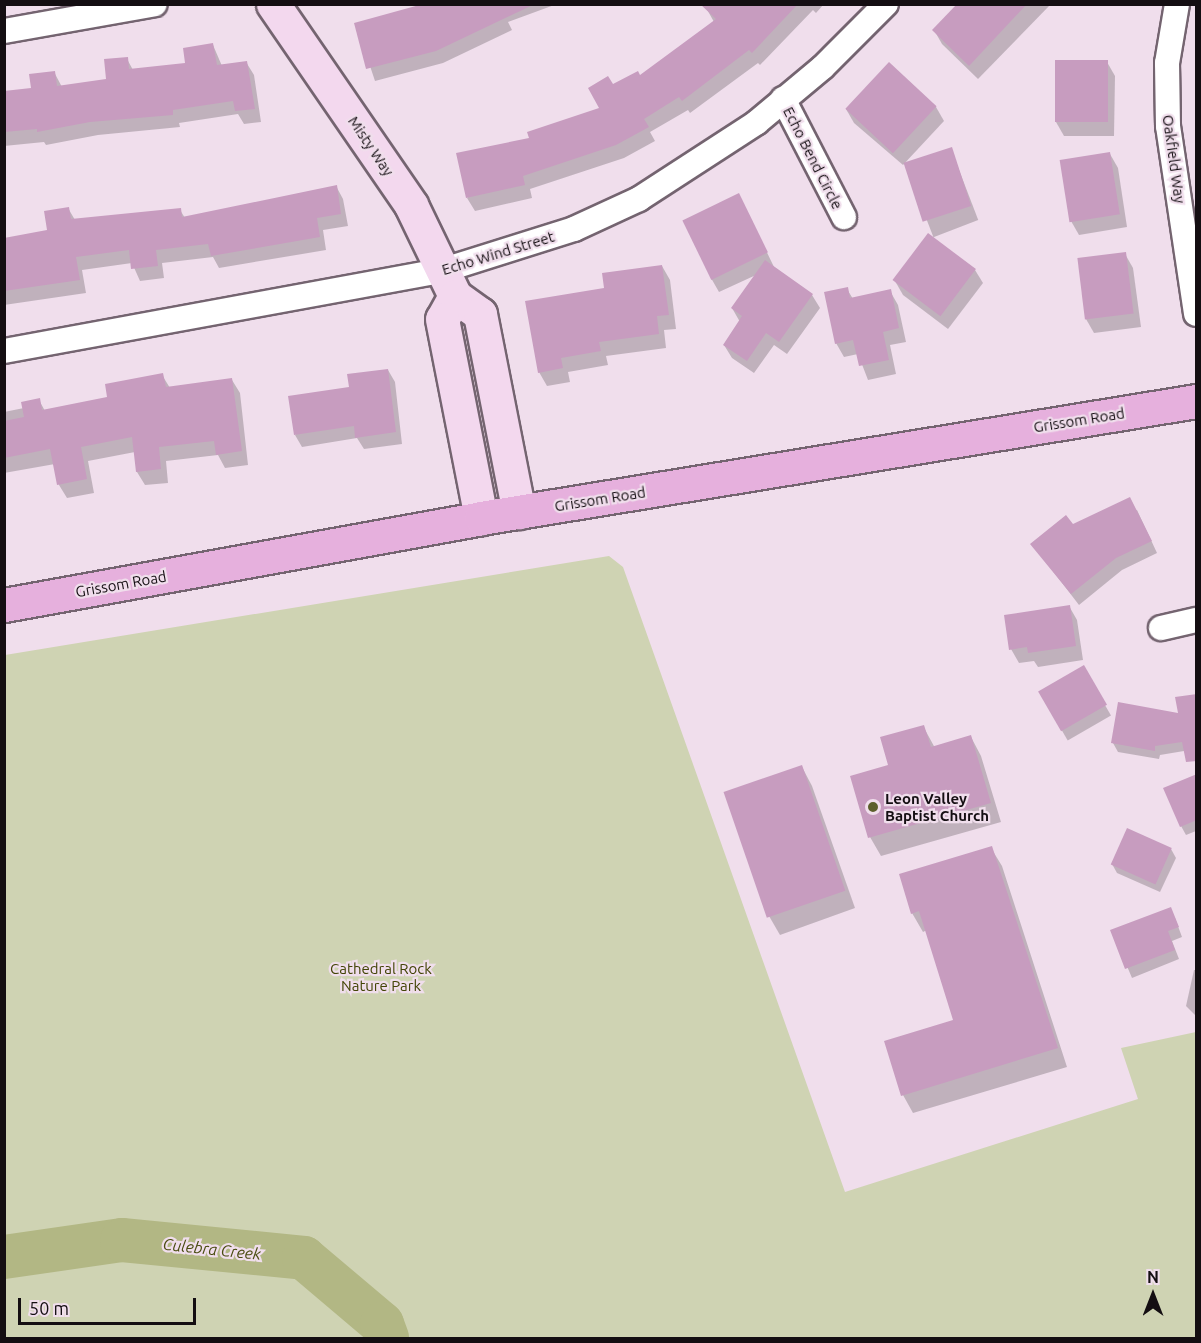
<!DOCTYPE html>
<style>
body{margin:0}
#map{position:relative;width:1201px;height:1343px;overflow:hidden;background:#f0deec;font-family:Ubuntu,sans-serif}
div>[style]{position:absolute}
.green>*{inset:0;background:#cfd3b3}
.shadow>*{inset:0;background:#0003;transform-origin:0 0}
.river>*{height:44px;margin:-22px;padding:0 22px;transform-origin:22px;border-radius:22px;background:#b2b784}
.building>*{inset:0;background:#c79cbf;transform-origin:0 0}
.roads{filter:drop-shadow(2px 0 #746470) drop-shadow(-2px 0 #746470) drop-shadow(0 2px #746470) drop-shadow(0 -2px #746470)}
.street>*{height:24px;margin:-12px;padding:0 12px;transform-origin:12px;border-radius:12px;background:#fff}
.secondary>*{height:33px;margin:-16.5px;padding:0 16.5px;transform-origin:16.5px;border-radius:16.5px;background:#f3d8ee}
.primary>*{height:33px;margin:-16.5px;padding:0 16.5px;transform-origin:16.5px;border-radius:16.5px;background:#e6b0dd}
.dots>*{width:16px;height:16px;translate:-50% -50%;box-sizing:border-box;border:3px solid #f0deec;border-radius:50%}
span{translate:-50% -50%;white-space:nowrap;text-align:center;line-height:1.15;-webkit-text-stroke:4.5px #f0deec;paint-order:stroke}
.street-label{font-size:15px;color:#140e12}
.poi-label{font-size:15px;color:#140e12;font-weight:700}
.left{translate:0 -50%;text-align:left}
.park-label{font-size:15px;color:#424405}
.water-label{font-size:16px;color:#494c10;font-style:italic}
.frame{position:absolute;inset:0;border:6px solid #140e12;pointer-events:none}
.north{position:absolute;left:1123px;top:1265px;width:60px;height:60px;-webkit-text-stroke:4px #f0deec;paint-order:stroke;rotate:0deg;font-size:16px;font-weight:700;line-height:24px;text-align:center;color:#140e12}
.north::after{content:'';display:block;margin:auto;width:21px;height:27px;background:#140e12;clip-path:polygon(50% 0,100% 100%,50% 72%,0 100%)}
.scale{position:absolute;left:18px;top:1298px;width:178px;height:27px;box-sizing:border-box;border:3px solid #140e12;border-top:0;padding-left:8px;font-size:18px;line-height:21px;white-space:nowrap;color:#140e12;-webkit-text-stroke:4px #f0deec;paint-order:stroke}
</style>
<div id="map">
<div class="green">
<div style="clip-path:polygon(609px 556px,623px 567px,845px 1192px,1138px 1099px,1121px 1048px,1196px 1032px,1196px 1338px,5px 1338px,5px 655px)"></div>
</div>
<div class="shadow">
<div style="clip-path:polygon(428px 4px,557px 4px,508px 22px,512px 30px,443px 63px,375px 81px,356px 24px)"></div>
<div style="clip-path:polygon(704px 4px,824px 4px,816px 13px,813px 10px,760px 65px,758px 63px,690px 113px,688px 110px,650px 132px,655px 141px,624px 158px,530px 189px,532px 198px,475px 211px,467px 198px,530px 139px,602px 109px,613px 87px,640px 77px,714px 22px)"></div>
<div style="clip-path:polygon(960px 4px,1051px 4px,978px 79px,942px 44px,934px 30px)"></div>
<div style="clip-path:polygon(213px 45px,222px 66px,246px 62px,254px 75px,261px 122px,244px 124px,238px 114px,179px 123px,180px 127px,98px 135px,46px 145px,44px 142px,4px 146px,4px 92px,33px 89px,54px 72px,62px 87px,107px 81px,127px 59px,133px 70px,187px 65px)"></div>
<div style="clip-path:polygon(1107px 62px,1115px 76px,1114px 136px,1064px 136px,1056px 122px)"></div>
<div style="clip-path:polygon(889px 64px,936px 107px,944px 121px,903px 165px,854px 123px,846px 109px)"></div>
<div style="left:951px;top:149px;width:76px;height:48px;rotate:69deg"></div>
<div style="clip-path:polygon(1110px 154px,1118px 168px,1127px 227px,1079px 235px,1071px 221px,1061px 162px)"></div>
<div style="clip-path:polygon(336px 186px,343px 199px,348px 226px,323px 230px,326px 250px,219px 268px,213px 257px,162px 263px,164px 278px,140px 281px,132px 263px,82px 270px,86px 293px,4px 305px,4px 239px,48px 231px,68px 208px,75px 220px,180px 210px,185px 218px)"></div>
<div style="clip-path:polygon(746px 209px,774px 267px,812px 295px,820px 308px,787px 354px,774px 345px,754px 373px,732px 358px,724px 345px,740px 322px,732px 308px,756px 275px,719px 292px,711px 278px)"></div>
<div style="clip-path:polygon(1125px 254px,1133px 268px,1141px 327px,1094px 333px,1086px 319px)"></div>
<div style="clip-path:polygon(662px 266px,670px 280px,676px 329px,664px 330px,666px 348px,606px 356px,608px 365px,568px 372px,570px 382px,547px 386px,539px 372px,606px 289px)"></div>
<div style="clip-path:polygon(975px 270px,983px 283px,948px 329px,903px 295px,895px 281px)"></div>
<div style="clip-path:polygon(847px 289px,853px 299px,890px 291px,898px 305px,906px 342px,890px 345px,896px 374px,868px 380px,858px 354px,844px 357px,836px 343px)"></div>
<div style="clip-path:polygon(388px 370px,395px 382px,402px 444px,364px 449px,357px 438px,302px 447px,295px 435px,350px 388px)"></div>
<div style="clip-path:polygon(162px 375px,170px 388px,232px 380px,240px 393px,248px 465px,225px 468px,218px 455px,166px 461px,168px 483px,145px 485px,137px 472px,135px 452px,88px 461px,94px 493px,67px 498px,59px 485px,55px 464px,4px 473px,4px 412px,24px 408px,39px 400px,45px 411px,109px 399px)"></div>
<div style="clip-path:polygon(1137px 510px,1157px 553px,1122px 570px,1079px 605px,1032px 544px,1072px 526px)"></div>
<div style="clip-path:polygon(1069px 606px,1077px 620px,1083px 660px,1038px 667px,1034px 661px,1019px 663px,1011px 649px)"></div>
<div style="left:1083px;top:667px;width:56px;height:50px;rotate:60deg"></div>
<div style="clip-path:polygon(1119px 704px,1196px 749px,1160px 755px,1159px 759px,1118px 752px,1113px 743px)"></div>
<div style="clip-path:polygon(923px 726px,935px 748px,971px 737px,981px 756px,1001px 822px,881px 856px,870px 837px,890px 766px)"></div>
<div style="clip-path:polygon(802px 767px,812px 786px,855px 908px,780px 935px,769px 916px)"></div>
<div style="clip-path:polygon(1196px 776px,1196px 831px,1186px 835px,1181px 826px)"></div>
<div style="clip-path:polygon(991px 848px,1002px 866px,1067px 1067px,913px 1113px,903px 1095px,955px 1021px,927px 930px,923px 932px,912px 913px)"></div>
<div style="clip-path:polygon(1171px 849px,1176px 858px,1160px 892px,1117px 873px,1112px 864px)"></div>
<div style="clip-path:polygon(1175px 918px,1182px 937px,1172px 941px,1179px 959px,1132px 978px,1112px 931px)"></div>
<div style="clip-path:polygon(1194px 970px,1196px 970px,1196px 1016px,1186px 1006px)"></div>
</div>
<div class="river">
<div style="left:4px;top:1257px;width:119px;rotate:-8.2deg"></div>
<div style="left:122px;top:1240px;width:183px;rotate:5.6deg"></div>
<div style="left:304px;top:1258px;width:102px;rotate:40.2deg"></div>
<div style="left:382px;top:1324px;width:15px;rotate:70deg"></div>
</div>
<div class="building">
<div style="clip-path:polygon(423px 4px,535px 4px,436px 51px,366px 69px,354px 23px)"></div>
<div style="clip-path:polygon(700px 4px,798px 4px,752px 53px,749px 50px,682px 101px,679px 97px,644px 119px,649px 127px,616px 145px,523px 176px,525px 185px,466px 198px,456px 153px,529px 138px,527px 132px,599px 108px,588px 88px,608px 76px,613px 84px,638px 71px,640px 75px,716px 19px)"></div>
<div style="clip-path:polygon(957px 4px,1027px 4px,969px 66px,932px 30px)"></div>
<div style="clip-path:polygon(213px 43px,217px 65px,247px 61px,255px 109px,235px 111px,233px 101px,173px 110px,173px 115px,90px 122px,37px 132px,37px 129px,4px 132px,4px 91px,31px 88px,29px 74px,55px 71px,57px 86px,106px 79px,104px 59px,128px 57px,129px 69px,185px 63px,183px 48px)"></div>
<div style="left:1055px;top:60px;width:53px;height:62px"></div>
<div style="left:889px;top:62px;width:65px;height:64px;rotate:43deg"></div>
<div style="left:952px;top:147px;width:62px;height:51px;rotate:72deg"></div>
<div style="left:1110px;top:152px;width:63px;height:51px;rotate:81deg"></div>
<div style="clip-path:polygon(337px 185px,341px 214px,317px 218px,320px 237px,211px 256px,208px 244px,156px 250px,158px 266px,131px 269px,129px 250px,76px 257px,80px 280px,4px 291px,4px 238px,47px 230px,44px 211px,69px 207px,71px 219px,181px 208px,182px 217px)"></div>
<div style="left:739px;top:193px;width:66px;height:63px;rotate:64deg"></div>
<div style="left:928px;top:233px;width:60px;height:59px;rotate:37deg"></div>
<div style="left:1126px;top:252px;width:62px;height:49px;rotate:83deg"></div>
<div style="clip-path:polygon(765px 260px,813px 294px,779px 342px,766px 333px,747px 361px,723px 345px,742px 316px,731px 308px)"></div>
<div style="clip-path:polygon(662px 265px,669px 315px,657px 316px,659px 334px,599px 342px,601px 351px,561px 358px,563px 368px,538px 373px,525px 301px,604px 288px,602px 273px)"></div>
<div style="clip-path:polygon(848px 287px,850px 298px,891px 289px,899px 328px,883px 332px,889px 360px,859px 366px,853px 340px,835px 344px,824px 292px)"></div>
<div style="clip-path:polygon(388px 369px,396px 432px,355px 438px,354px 426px,294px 435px,288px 396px,349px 387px,347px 374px)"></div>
<div style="clip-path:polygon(163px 373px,166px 387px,232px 378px,242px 451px,216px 455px,214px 441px,159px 447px,161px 469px,136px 472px,132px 437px,81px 447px,87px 479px,57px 485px,50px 449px,4px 458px,4px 421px,24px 417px,21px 402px,40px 398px,42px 410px,107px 397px,105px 384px)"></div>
<div style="clip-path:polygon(1130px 497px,1152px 541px,1116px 558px,1071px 594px,1030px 544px,1066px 515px,1073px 524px)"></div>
<div style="clip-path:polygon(1070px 605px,1076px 646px,1028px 653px,1027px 647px,1009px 650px,1004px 615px)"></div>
<div style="left:1084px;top:665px;width:46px;height:53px;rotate:60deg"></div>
<div style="clip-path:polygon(1197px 694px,1197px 761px,1186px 762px,1182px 742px,1155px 746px,1155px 751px,1111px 743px,1118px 702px,1178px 713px,1175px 697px)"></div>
<div style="clip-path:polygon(924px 725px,931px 747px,971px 735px,991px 803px,868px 838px,850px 776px,888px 765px,880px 737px)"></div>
<div style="left:802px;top:765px;width:133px;height:83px;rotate:71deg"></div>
<div style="clip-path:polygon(1197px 774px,1197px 820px,1180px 827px,1163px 788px)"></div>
<div style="left:1127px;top:828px;width:49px;height:40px;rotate:24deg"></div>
<div style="clip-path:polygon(992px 846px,1058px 1048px,901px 1096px,884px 1041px,953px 1020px,919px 911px,911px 914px,899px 874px)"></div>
<div style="clip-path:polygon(1171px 907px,1179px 927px,1168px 931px,1175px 950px,1125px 969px,1110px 930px)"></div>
</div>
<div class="roads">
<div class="street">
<div style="left:1177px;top:4px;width:60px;rotate:99.6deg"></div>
<div style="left:1167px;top:63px;width:63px;rotate:89.1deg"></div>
<div style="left:1168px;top:126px;width:190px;rotate:81.5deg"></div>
<div style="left:4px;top:31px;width:153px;rotate:-10.1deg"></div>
<div style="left:783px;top:99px;width:133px;rotate:62.7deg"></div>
<div style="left:4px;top:351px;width:447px;rotate:-10.4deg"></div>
<div style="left:444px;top:270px;width:136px;rotate:-17.5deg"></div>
<div style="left:574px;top:229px;width:72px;rotate:-24.8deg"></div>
<div style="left:639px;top:199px;width:140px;rotate:-33deg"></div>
<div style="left:756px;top:123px;width:87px;rotate:-39.9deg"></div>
<div style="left:823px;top:67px;width:89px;rotate:-45deg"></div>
<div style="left:1161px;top:628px;width:36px;rotate:-13deg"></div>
</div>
<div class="secondary">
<div style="left:273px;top:4px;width:244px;rotate:55.5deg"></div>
<div style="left:411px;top:205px;width:101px;rotate:64.2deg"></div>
<div style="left:455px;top:296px;width:31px;rotate:36deg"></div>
<div style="left:480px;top:314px;width:202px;rotate:78.9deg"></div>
<div style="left:455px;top:296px;width:26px;rotate:119deg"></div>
<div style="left:442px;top:319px;width:203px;rotate:78.9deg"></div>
</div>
<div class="primary">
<div style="left:4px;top:605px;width:485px;rotate:-10.3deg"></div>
<div style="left:481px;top:518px;width:725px;rotate:-9.29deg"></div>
</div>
</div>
<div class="dots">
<div style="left:873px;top:807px;background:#5c5f2c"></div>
</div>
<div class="street-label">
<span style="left:371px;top:146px;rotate:56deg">Misty Way</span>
<span style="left:813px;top:158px;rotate:63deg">Echo Bend Circle</span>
<span style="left:1174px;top:159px;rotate:82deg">Oakfield Way</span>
<span style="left:498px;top:253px;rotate:-17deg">Echo Wind Street</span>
<span style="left:1079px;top:420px;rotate:-9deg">Grissom Road</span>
<span style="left:600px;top:499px;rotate:-9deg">Grissom Road</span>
<span style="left:121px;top:584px;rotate:-10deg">Grissom Road</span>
</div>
<div class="poi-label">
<span class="left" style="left:885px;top:807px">Leon Valley<br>Baptist Church</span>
</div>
<div class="park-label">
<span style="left:381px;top:977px">Cathedral Rock<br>Nature Park</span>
</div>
<div class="water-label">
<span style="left:212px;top:1249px;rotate:6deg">Culebra Creek</span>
</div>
<div class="frame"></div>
<div class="north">N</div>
<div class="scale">50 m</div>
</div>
